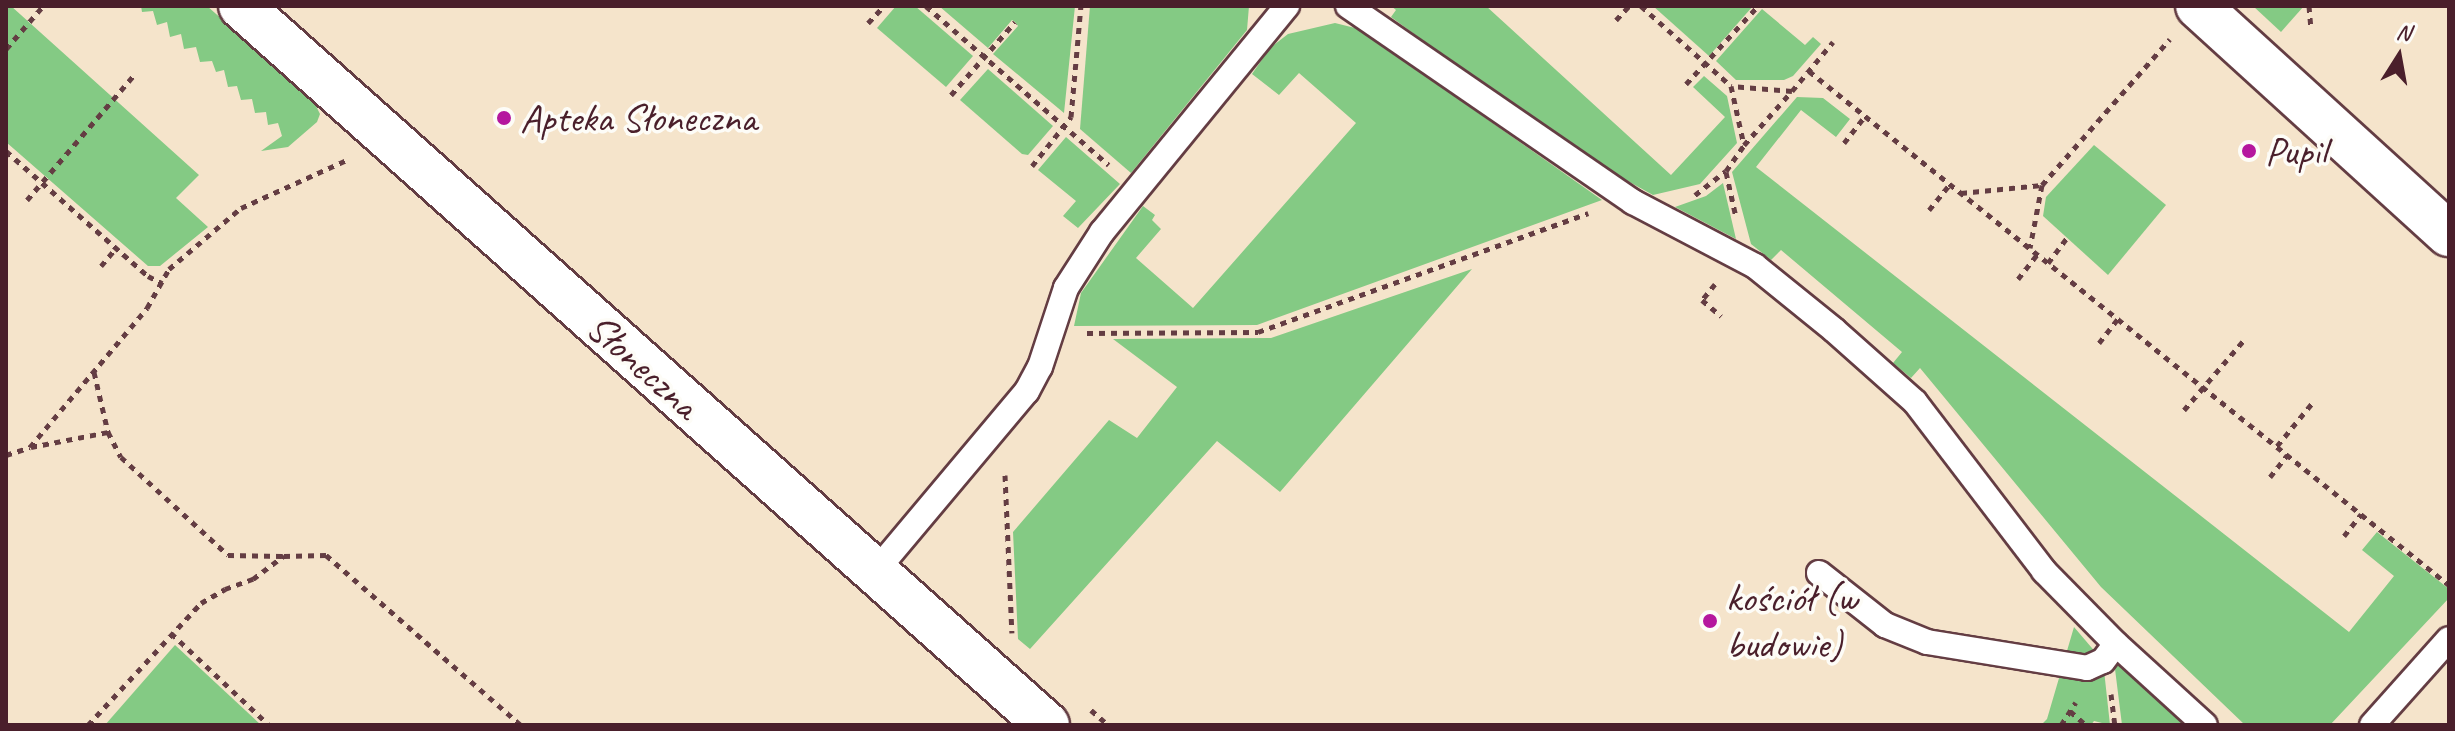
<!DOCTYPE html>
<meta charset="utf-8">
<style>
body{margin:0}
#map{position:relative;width:2455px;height:731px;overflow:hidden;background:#f5e4cb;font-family:Caveat,sans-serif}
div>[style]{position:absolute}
.green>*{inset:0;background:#84ca84}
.path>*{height:5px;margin-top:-2.5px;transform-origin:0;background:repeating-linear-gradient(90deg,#643d43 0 6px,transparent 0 12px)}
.roads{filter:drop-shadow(2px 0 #643d43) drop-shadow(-2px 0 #643d43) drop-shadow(0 2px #643d43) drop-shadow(0 -2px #643d43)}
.lane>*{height:24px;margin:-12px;padding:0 12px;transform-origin:12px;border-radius:12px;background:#fff}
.street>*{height:44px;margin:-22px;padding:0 22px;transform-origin:22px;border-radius:22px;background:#fff}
.dots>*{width:22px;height:22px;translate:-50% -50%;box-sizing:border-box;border:4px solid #fdfcf7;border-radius:50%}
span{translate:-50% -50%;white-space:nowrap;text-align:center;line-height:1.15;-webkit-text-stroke:7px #fdfcf7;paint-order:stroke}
.poi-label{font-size:40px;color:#4a1f2b}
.left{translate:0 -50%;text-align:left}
.street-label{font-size:40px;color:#4a1f2b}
.frame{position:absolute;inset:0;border:8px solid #4a1f2b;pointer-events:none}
.north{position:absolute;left:2359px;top:16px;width:80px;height:80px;-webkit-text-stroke:6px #fdfcf7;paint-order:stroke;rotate:11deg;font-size:22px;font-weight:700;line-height:32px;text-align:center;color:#4a1f2b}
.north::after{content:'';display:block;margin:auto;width:28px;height:36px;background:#4a1f2b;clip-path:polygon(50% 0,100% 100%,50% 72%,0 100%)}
</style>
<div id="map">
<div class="green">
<div style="clip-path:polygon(6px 6px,11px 6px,199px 175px,176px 198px,208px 227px,160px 266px,148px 266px,6px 142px)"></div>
<div style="clip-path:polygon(141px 6px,207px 6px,312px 98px,320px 114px,317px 122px,288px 147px,261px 151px,282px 136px,278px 123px,268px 125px,266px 112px,255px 113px,252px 99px,241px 100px,237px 86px,228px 87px,224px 70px,216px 72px,212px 61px,200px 62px,196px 47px,184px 49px,181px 34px,170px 37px,167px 22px,157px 25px,153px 11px,142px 12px)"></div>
<div style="clip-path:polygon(896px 6px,915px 6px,973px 56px,946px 87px,877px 28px)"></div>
<div style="clip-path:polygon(939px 6px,1075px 6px,1064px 113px,993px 54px,1018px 26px,1015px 22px,1012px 20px,988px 48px)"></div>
<div style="clip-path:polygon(1090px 6px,1249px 6px,1247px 30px,1131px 173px,1080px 129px)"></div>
<div style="clip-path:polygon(1391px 6px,1486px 6px,1671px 175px,1725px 117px,1693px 87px,1704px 76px,1727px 96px,1737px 143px,1700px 184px,1653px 195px,1577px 153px,1391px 17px,1396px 10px)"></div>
<div style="clip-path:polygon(1653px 6px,1753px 6px,1709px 56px)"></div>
<div style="clip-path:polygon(2253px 6px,2304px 6px,2281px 32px)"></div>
<div style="clip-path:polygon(1762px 9px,1805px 45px,1813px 37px,1821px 44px,1793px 76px,1784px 80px,1736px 80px,1716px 61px)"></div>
<div style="clip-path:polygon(1335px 23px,1359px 29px,1602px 200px,1257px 325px,1074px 326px,1081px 293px,1143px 206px,1155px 215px,1152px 220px,1161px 229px,1136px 258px,1193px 308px,1356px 123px,1299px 73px,1279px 95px,1252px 74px,1270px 48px,1288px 34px)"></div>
<div style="clip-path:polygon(988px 69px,1053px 126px,1028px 155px,1022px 154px,960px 100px)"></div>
<div style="clip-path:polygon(1797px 97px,1823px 98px,1850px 119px,1836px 137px,1801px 110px,1756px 167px,2349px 632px,2394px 576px,2362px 550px,2377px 532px,2449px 589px,2449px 598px,2330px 725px,2245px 725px,2101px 587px,1920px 368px,1911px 378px,1893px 363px,1902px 352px,1781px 250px,1771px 260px,1751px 244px,1732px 172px)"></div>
<div style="clip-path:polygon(1066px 137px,1120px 184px,1078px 228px,1063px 216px,1076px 201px,1038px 170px)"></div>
<div style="clip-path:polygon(2094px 145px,2166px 205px,2108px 275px,2043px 216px,2046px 197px)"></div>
<div style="clip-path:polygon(1723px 183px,1736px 239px,1675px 207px,1706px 196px)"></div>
<div style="clip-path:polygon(1472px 269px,1280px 492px,1217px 441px,1030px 649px,1018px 639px,1013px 532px,1109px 420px,1137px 438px,1177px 387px,1113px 339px,1271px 338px)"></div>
<div style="clip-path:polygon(2074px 627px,2103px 661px,2110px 725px,2094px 721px,2091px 725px,2041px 725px,2047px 719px)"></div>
<div style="clip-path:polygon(175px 645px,261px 725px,105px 725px)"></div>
<div style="clip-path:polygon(2114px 661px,2186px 725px,2122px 725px)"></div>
</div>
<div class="path">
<div style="left:926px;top:6px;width:242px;rotate:41deg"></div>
<div style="left:1641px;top:6px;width:120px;rotate:41.6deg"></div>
<div style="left:1731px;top:86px;width:60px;rotate:77.6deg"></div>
<div style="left:2309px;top:6px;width:22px;rotate:85deg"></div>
<div style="left:1616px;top:20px;width:19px;rotate:-47deg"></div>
<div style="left:868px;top:23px;width:23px;rotate:-47deg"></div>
<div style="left:6px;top:49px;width:57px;rotate:-49.3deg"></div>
<div style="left:1809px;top:71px;width:821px;rotate:38.77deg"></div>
<div style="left:1686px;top:84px;width:106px;rotate:-47.3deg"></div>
<div style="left:1792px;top:91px;width:64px;rotate:-50.1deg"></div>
<div style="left:951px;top:95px;width:97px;rotate:-48.8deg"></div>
<div style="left:1844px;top:143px;width:34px;rotate:-52deg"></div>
<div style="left:6px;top:151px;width:189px;rotate:41.4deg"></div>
<div style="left:148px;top:276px;width:16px;rotate:27deg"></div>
<div style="left:1032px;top:166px;width:63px;rotate:-51.5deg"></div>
<div style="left:1071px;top:117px;width:111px;rotate:-84.9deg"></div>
<div style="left:1726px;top:172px;width:46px;rotate:77.5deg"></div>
<div style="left:2042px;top:185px;width:194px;rotate:-48.8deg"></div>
<div style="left:1961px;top:193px;width:81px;rotate:-5.6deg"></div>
<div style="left:2042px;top:185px;width:64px;rotate:100.8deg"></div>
<div style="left:1695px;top:195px;width:39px;rotate:-38deg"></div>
<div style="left:1726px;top:171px;width:32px;rotate:-55deg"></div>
<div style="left:1744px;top:145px;width:72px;rotate:-48.4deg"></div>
<div style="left:1792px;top:91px;width:61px;rotate:-175.3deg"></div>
<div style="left:27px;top:200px;width:167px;rotate:-49.4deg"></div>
<div style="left:1929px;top:210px;width:33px;rotate:-51deg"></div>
<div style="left:2048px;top:263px;width:31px;rotate:-53deg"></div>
<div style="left:101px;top:266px;width:23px;rotate:-50deg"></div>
<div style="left:2018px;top:279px;width:31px;rotate:-52deg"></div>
<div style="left:1715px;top:284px;width:21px;rotate:129deg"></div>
<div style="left:1702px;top:300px;width:25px;rotate:40deg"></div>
<div style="left:1087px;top:333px;width:171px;rotate:-0.3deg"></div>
<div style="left:1258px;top:332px;width:351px;rotate:-19.8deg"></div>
<div style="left:2099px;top:343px;width:31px;rotate:-52deg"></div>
<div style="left:94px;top:372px;width:62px;rotate:76.9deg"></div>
<div style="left:2184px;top:410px;width:92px;rotate:-49.4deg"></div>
<div style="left:2277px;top:446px;width:58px;rotate:-50.6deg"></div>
<div style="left:31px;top:447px;width:78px;rotate:-11deg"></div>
<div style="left:108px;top:432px;width:28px;rotate:63deg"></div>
<div style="left:121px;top:457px;width:145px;rotate:42.5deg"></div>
<div style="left:228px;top:555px;width:54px;rotate:1.1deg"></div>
<div style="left:6px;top:455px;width:25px;rotate:-18deg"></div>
<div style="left:30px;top:447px;width:182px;rotate:-49.9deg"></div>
<div style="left:147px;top:308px;width:45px;rotate:-60.6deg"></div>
<div style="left:169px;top:269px;width:94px;rotate:-40.3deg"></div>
<div style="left:241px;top:208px;width:116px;rotate:-24.4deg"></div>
<div style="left:1005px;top:475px;width:158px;rotate:87.5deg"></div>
<div style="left:2270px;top:477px;width:28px;rotate:-52deg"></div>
<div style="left:2344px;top:536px;width:28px;rotate:-52deg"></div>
<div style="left:171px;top:633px;width:134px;rotate:43.2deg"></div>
<div style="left:2111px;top:694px;width:31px;rotate:83deg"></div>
<div style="left:1091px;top:710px;width:23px;rotate:41deg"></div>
<div style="left:2070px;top:711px;width:21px;rotate:41deg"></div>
<div style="left:6px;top:724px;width:1px;rotate:45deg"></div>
<div style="left:88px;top:725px;width:166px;rotate:-47.2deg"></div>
<div style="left:201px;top:603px;width:28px;rotate:-30deg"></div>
<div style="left:225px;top:589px;width:30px;rotate:-20deg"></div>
<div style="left:253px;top:579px;width:39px;rotate:-37deg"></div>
<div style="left:284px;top:556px;width:42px;rotate:-1.4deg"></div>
<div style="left:326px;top:555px;width:259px;rotate:41.1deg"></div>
<div style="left:2061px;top:725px;width:27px;rotate:-57deg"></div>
</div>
<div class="roads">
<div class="lane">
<div style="left:1348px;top:6px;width:346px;rotate:34.5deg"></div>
<div style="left:1633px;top:202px;width:138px;rotate:27.7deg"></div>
<div style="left:1755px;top:266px;width:102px;rotate:39deg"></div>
<div style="left:1834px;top:330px;width:108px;rotate:41.6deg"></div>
<div style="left:1915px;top:402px;width:213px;rotate:52.6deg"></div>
<div style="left:2044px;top:571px;width:103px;rotate:45.4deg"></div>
<div style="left:2116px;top:644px;width:120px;rotate:42.3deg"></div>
<div style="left:875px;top:572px;width:236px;rotate:-50deg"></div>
<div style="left:1027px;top:391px;width:27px;rotate:-62deg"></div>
<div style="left:1040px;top:367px;width:83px;rotate:-71.8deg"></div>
<div style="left:1066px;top:288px;width:67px;rotate:-57.3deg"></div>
<div style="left:1102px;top:232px;width:292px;rotate:-50.7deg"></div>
<div style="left:1819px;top:573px;width:84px;rotate:38.2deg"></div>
<div style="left:1885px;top:625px;width:45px;rotate:22deg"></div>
<div style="left:1927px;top:642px;width:162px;rotate:9.2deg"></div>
<div style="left:2087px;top:668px;width:17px;rotate:-24deg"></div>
<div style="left:2103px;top:661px;width:21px;rotate:-53deg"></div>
<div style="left:2372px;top:725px;width:115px;rotate:-48.2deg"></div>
</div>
<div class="street">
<div style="left:241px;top:6px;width:1080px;rotate:41.73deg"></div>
<div style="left:2198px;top:6px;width:339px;rotate:42.3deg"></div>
</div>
</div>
<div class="dots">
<div style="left:504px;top:118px;background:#b5179e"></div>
<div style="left:2249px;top:151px;background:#b5179e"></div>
<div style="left:1710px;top:621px;background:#b5179e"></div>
</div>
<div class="poi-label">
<span class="left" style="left:520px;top:118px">Apteka Słoneczna</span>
<span class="left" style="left:2265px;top:151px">Pupil</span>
<span class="left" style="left:1726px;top:621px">kościół (w<br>budowie)</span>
</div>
<div class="street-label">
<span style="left:643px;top:366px;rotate:42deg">Słoneczna</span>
</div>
<div class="frame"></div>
<div class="north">N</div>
</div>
